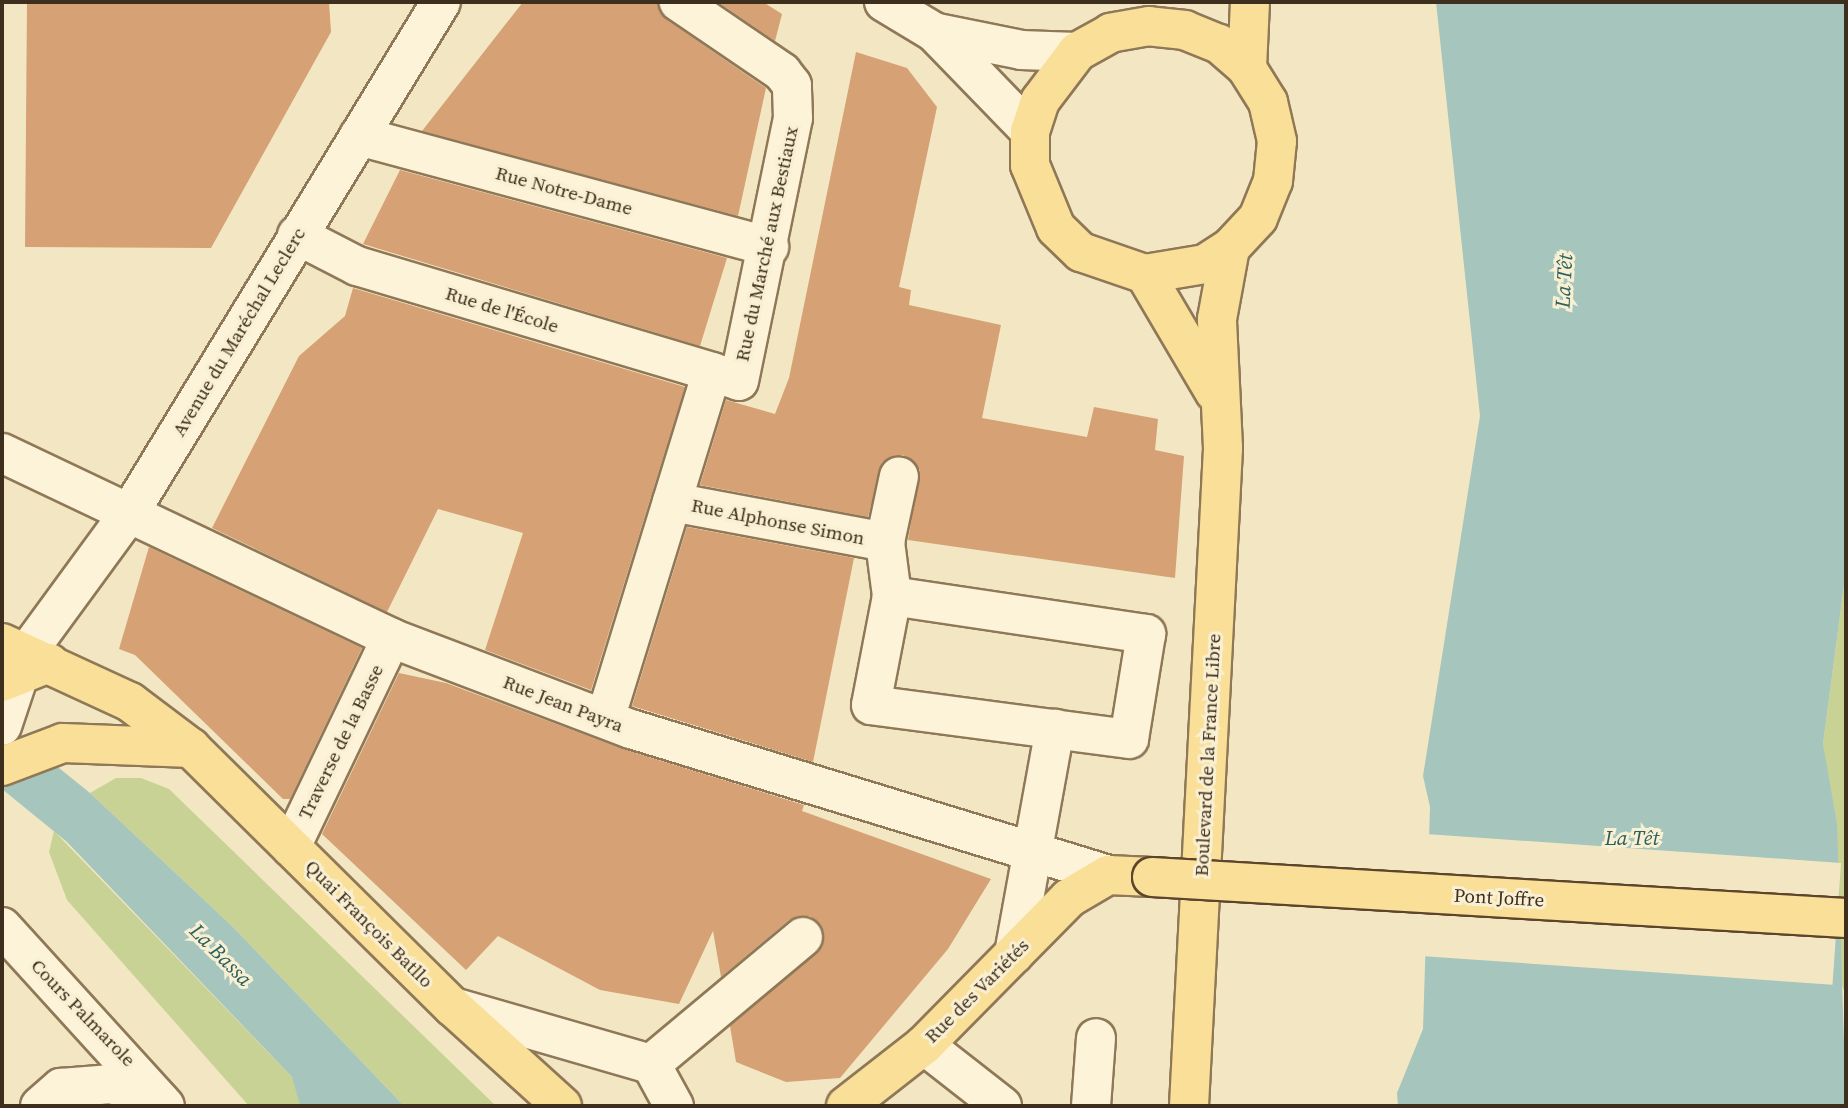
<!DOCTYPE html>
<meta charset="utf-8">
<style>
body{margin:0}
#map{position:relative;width:1848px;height:1108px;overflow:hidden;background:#f3e7c3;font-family:"Source Serif 4",serif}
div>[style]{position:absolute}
.green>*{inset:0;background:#c8d295}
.water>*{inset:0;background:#a6c5bd}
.pier>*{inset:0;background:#f3e7c3;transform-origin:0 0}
.building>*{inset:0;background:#d5a175}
.roads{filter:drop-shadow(2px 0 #8f7857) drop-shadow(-2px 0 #8f7857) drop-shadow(0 2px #8f7857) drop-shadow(0 -2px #8f7857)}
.minor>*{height:38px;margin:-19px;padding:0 19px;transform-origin:19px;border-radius:19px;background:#fcf3d8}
.major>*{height:38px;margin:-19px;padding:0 19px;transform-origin:19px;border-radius:19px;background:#f9df98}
.bridges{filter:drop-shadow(2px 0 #5d452c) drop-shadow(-2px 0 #5d452c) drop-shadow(0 2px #5d452c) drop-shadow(0 -2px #5d452c)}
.major-bridge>*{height:38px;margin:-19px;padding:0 19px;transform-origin:19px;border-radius:19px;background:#f9df98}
span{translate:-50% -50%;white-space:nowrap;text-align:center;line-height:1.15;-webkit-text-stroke:6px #f9f0d4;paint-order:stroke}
.street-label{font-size:19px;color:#3e2e1d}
.water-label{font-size:21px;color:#2b5f5e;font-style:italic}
.frame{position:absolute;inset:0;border:4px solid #3e2e1d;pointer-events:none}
</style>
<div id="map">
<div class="green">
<div style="clip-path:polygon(1846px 570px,1846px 996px,1837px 972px,1823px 744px)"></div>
<div style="clip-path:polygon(116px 778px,141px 778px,169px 789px,496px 1106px,404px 1106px,232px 926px,90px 793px)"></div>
<div style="clip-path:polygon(54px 831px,293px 1078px,300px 1106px,249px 1106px,67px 900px,49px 852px)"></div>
</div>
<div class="water">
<div style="clip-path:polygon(1436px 2px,1846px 2px,1846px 570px,1823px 744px,1837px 824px,1846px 1106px,1398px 1106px,1397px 1093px,1423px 1029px,1430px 807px,1423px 776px,1480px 416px)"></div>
<div style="clip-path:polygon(2px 722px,90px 793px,232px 926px,404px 1106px,300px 1106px,292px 1077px,67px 842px,2px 789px)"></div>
</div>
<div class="pier">
<div style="left:1426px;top:834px;width:416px;height:122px;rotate:4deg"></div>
</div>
<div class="building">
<div style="clip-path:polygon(27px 2px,329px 2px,331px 32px,211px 248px,25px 247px)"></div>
<div style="clip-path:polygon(523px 2px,657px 2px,667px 20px,766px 88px,738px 216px,422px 131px)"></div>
<div style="clip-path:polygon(718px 2px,763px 2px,782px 14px,775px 41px)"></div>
<div style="clip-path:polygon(856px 52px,907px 68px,937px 107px,899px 287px,911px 290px,909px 305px,1001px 325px,982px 418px,1087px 437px,1094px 407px,1158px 419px,1155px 450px,1184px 456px,1175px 578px,908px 540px,920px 470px,903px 455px,882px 462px,868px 517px,700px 485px,726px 400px,775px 414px,789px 378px)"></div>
<div style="clip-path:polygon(400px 170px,727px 258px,700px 346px,363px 244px)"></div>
<div style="clip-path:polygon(353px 288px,685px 387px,591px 690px,485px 650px,523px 533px,438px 509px,387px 612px,212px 528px,299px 356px,345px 316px)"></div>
<div style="clip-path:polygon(687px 527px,854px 558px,813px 762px,632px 706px)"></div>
<div style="clip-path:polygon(149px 547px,362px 648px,290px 799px,283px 799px,135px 655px,119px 649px)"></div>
<div style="clip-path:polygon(399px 673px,446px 683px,623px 749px,804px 805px,802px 811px,991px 879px,948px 949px,840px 1078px,786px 1082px,736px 1062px,730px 1026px,823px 945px,820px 924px,810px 916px,789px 920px,721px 977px,713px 931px,679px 1004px,600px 990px,498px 936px,466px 970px,322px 834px)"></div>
</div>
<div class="roads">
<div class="minor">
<div style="left:884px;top:2px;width:58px;rotate:31deg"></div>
<div style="left:934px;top:32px;width:138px;rotate:45.9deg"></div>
<div style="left:937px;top:33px;width:86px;rotate:11.4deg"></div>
<div style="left:1021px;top:50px;width:56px;rotate:2deg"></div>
<div style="left:359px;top:136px;width:425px;rotate:15.1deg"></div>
<div style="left:297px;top:235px;width:68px;rotate:27.3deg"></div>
<div style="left:357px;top:266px;width:370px;rotate:16.6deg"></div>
<div style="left:2px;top:453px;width:431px;rotate:25.4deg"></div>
<div style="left:391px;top:638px;width:257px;rotate:20.8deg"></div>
<div style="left:631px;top:729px;width:499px;rotate:17deg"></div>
<div style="left:672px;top:502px;width:217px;rotate:10.6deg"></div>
<div style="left:892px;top:596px;width:257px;rotate:8.5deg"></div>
<div style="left:1146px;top:634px;width:106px;rotate:99.2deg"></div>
<div style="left:1129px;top:739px;width:260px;rotate:-172.5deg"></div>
<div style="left:871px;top:705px;width:111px;rotate:-79.1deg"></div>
<div style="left:892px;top:596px;width:54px;rotate:-97.4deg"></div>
<div style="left:885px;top:542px;width:67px;rotate:-78deg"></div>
<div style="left:611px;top:700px;width:343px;rotate:-72.9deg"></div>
<div style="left:712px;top:372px;width:28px;rotate:18deg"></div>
<div style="left:739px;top:381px;width:268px;rotate:-78.4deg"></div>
<div style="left:793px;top:118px;width:33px;rotate:-92deg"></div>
<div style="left:792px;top:85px;width:16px;rotate:-128deg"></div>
<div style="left:782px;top:72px;width:125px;rotate:-145.8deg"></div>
<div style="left:2px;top:726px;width:76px;rotate:-71.6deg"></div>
<div style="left:26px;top:654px;width:176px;rotate:-53.8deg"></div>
<div style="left:130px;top:512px;width:597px;rotate:-58.62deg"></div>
<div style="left:291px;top:847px;width:232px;rotate:-64.4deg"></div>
<div style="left:2px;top:927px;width:242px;rotate:47.7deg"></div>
<div style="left:1014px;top:954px;width:229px;rotate:-79.7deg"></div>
<div style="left:453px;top:1007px;width:206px;rotate:16.1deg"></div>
<div style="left:651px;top:1064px;width:48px;rotate:61.3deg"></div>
<div style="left:924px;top:1045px;width:99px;rotate:38deg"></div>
<div style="left:651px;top:1064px;width:198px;rotate:-39.9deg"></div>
<div style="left:40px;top:1106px;width:28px;rotate:-41deg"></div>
<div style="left:61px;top:1088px;width:51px;rotate:-4.5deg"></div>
<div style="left:112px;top:1084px;width:51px;rotate:19.5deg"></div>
<div style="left:1091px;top:1106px;width:68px;rotate:-85.8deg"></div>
</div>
<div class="major">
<div style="left:1247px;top:68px;width:66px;rotate:-87.4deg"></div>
<div style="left:1145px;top:274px;width:138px;rotate:59.5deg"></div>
<div style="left:2px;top:643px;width:141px;rotate:24.7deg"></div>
<div style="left:130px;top:702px;width:76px;rotate:37deg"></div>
<div style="left:191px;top:748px;width:368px;rotate:44.7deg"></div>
<div style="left:453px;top:1007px;width:147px;rotate:42.2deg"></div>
<div style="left:2px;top:682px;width:51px;rotate:-22deg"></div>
<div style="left:2px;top:766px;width:65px;rotate:-20.7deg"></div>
<div style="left:63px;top:743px;width:128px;rotate:2.2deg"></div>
<div style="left:846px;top:1106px;width:99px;rotate:-38deg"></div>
<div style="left:924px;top:1045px;width:206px;rotate:-45.4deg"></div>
<div style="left:1069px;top:898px;width:45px;rotate:-30.5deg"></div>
<div style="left:1108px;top:875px;width:44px;rotate:2.6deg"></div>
<div style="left:1189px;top:1106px;width:659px;rotate:-87.04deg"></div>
<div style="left:1223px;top:448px;width:129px;rotate:-92.7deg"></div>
<div style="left:1217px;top:319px;width:72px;rotate:-79.6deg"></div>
<div style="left:1230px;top:248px;width:41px;rotate:-47deg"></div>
<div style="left:1258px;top:218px;width:40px;rotate:-68deg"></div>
<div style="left:1273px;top:181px;width:40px;rotate:-84.3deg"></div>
<div style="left:1277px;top:141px;width:40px;rotate:-103deg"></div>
<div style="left:1268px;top:102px;width:40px;rotate:-122deg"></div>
<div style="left:1247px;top:68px;width:37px;rotate:-139deg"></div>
<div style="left:1219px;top:44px;width:37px;rotate:-158deg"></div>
<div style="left:1185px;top:30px;width:36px;rotate:-174deg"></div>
<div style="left:1149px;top:26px;width:39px;rotate:170deg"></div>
<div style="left:1111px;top:33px;width:39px;rotate:151deg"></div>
<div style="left:1077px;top:52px;width:61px;rotate:127.1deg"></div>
<div style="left:1040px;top:101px;width:32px;rotate:108deg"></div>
<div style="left:1030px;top:131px;width:34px;rotate:90deg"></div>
<div style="left:1030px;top:165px;width:68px;rotate:67.6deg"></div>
<div style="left:1056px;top:228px;width:35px;rotate:44deg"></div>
<div style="left:1081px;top:252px;width:68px;rotate:19deg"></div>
<div style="left:1145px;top:274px;width:61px;rotate:-9.5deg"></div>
<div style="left:1205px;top:264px;width:30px;rotate:-33deg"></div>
</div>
</div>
<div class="bridges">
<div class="major-bridge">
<div style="left:1152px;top:877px;width:695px;rotate:3.38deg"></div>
</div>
</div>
<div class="street-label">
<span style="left:564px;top:191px;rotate:15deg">Rue Notre-Dame</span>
<span style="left:767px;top:244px;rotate:-78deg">Rue du Marché aux Bestiaux</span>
<span style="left:502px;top:310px;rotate:17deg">Rue de l'École</span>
<span style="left:239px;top:332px;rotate:-59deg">Avenue du Maréchal Leclerc</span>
<span style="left:778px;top:522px;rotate:11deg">Rue Alphonse Simon</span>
<span style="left:563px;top:704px;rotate:21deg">Rue Jean Payra</span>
<span style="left:341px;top:742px;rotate:-64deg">Traverse de la Basse</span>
<span style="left:1208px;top:755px;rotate:-87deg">Boulevard de la France Libre</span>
<span style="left:1499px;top:898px;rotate:3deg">Pont Joffre</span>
<span style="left:369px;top:924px;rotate:45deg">Quai François Batllo</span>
<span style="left:977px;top:991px;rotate:-45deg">Rue des Variétés</span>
<span style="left:83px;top:1013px;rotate:46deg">Cours Palmarole</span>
</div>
<div class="water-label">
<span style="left:1564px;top:281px;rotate:-87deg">La Têt</span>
<span style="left:1632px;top:838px">La Têt</span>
<span style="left:221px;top:955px;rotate:45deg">La Bassa</span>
</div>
<div class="frame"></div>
</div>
